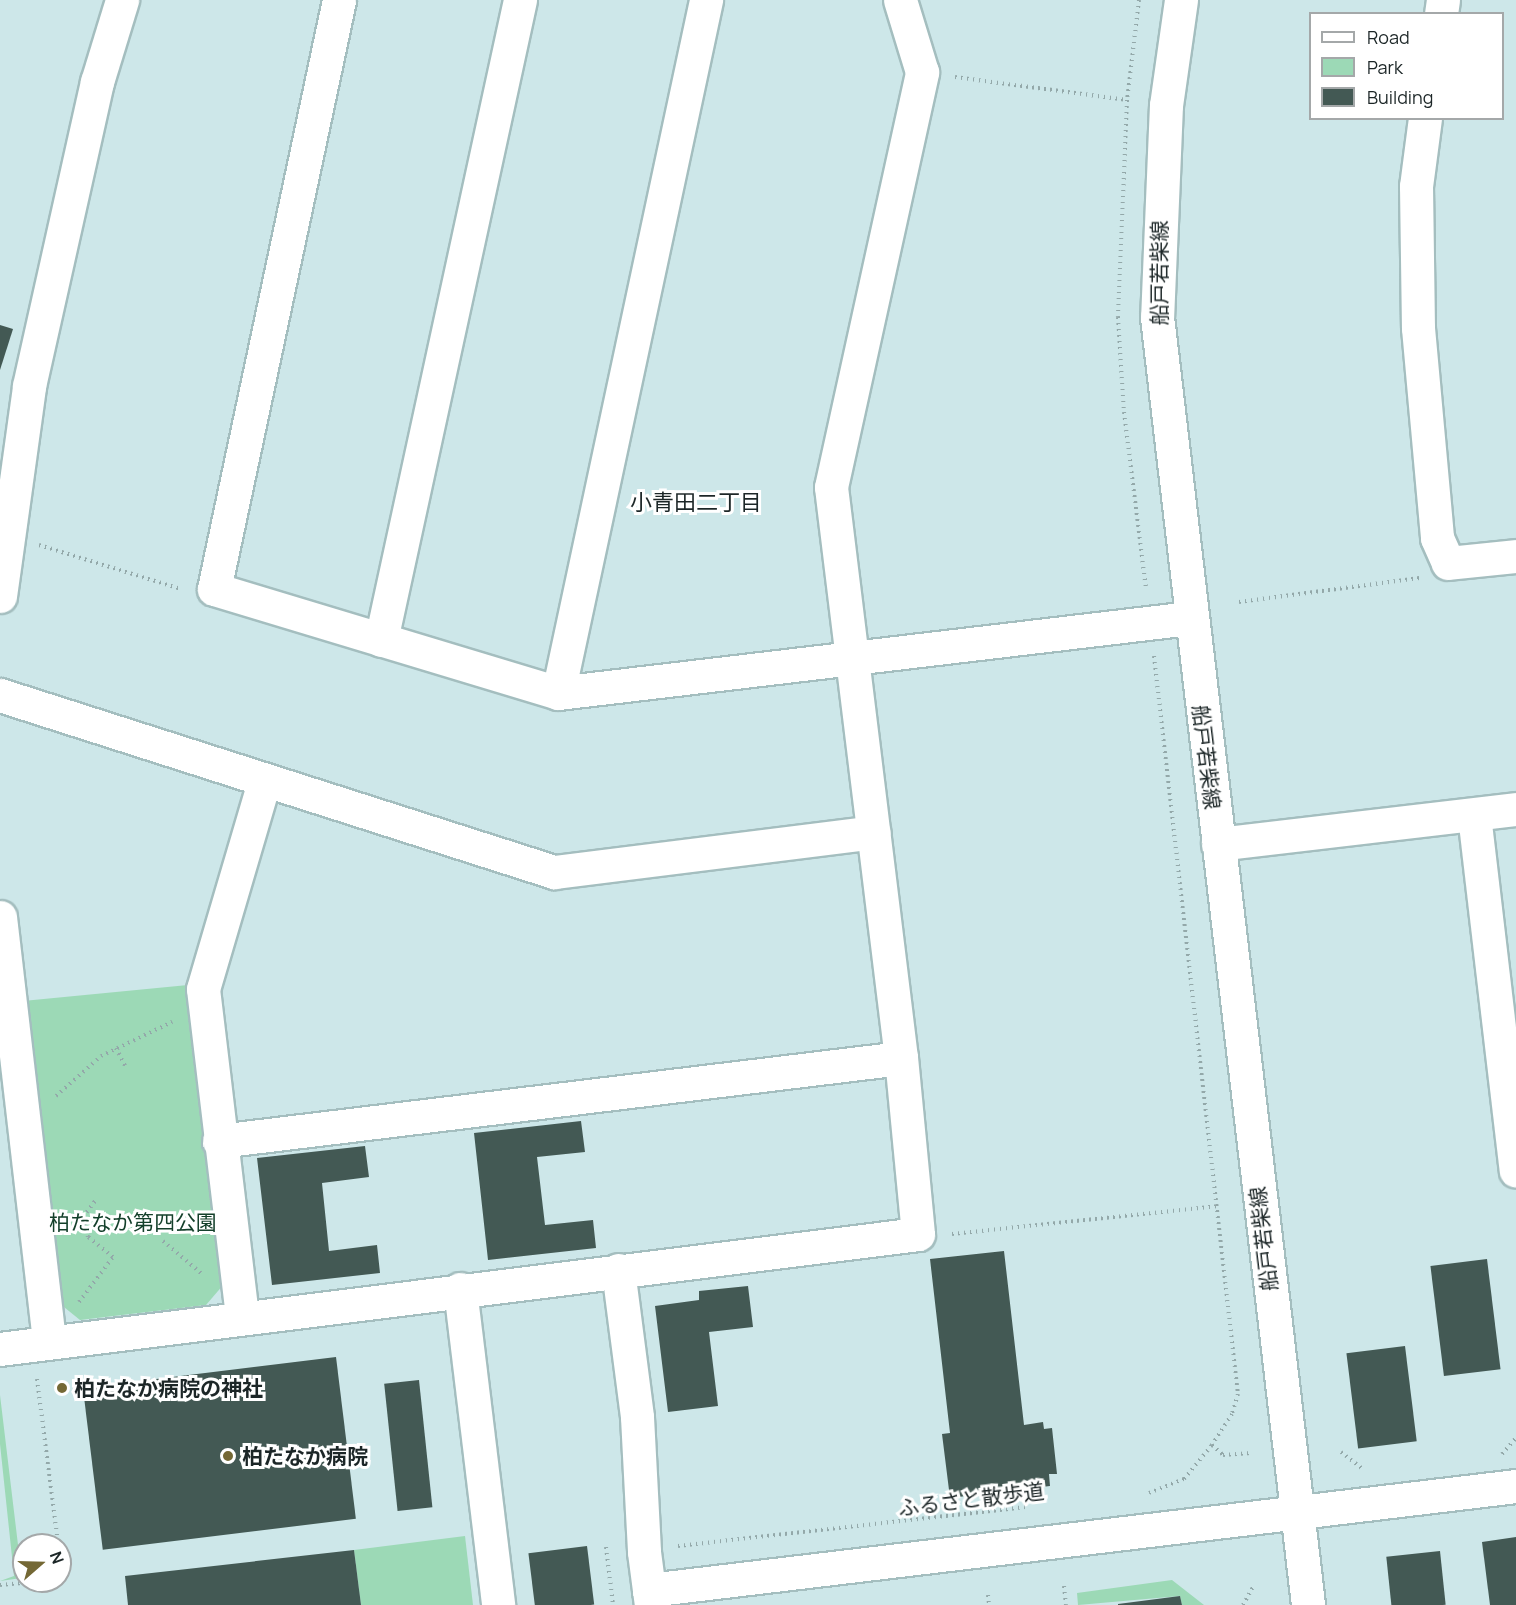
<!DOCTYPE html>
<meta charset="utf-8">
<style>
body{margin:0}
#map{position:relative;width:1516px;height:1605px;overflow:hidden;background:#cde7e9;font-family:Manrope,"Noto Sans JP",sans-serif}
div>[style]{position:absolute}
.green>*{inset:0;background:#9cd9b6}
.building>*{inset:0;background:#435954;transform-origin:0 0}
.path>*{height:4px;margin-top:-2px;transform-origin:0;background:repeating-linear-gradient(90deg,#93a8a9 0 1.5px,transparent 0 6px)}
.roads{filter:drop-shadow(2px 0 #a4bebf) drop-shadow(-2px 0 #a4bebf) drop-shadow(0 2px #a4bebf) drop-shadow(0 -2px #a4bebf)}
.minor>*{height:33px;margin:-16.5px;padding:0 16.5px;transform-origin:16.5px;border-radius:16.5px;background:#fff}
.tertiary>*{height:33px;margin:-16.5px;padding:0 16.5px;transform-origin:16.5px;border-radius:16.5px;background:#fff}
.dots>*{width:16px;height:16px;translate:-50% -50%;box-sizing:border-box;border:3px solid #fff;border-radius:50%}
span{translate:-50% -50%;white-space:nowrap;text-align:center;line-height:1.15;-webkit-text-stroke:6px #fff;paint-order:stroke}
.street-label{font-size:21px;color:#1c2627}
.park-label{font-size:21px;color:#14402b}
.poi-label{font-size:21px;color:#1c2627;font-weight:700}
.left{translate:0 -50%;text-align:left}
.neighbourhood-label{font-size:22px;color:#1c2627}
.legend{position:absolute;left:1309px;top:12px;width:195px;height:108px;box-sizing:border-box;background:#fff;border:2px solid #a4a8a9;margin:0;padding:8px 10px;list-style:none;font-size:18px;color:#1c2627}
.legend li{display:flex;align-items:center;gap:12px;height:30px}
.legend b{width:30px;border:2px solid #a4a8a9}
.north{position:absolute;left:12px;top:1533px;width:60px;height:60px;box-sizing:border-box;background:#fff;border:2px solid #a4a8a9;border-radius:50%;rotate:70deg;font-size:16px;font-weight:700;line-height:24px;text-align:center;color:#1c2627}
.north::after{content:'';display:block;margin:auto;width:21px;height:27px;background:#746835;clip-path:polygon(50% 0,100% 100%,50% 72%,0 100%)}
</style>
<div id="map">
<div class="green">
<div style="clip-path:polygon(188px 985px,224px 1284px,206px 1305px,80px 1320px,59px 1303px,23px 1001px)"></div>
<div style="clip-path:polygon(0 1395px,22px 1578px,0 1581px,14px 1576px,0 1444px)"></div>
<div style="clip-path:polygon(465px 1536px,473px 1605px,361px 1605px,354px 1550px)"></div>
<div style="clip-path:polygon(1172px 1580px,1204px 1605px,1182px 1605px,1180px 1596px,1078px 1605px,1077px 1593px)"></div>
</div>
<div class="building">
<div style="clip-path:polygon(0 325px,13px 329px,0 370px)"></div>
<div style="clip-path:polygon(581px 1121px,585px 1152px,537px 1157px,545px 1225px,593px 1220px,596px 1248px,488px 1260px,474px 1133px)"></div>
<div style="clip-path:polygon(365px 1146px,369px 1177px,322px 1183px,329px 1251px,377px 1245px,380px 1273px,272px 1285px,257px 1158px)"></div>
<div style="clip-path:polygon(1004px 1251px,1024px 1425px,1043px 1422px,1044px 1429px,1052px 1428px,1057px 1474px,1049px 1474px,1050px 1486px,950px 1498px,942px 1434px,950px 1433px,930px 1259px)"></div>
<div style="left:1487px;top:1259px;width:111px;height:57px;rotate:83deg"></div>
<div style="clip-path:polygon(748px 1286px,753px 1327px,709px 1332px,718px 1406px,668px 1412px,655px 1306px,699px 1300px,699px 1291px)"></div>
<div style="left:1405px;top:1346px;width:96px;height:59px;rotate:83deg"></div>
<div style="left:336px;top:1357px;width:163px;height:255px;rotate:83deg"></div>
<div style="left:419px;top:1380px;width:128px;height:35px;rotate:84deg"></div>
<div style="clip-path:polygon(1516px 1537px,1516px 1605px,1490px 1605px,1482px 1542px)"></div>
<div style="left:587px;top:1546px;width:59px;height:59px;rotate:83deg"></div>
<div style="clip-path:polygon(354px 1550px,361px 1605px,128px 1605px,125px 1576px)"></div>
<div style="left:1440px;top:1551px;width:54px;height:54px;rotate:84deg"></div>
<div style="clip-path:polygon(1180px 1596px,1182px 1605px,1118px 1605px,1118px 1604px)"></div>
</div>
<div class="path">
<div style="left:1139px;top:0;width:101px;rotate:96.8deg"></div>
<div style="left:1127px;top:100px;width:217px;rotate:92.4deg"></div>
<div style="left:1118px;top:317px;width:95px;rotate:86.4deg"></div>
<div style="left:1124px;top:412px;width:178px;rotate:82.9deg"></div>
<div style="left:955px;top:77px;width:174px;rotate:7.6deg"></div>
<div style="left:39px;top:545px;width:149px;rotate:17.2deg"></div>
<div style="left:1239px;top:602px;width:182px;rotate:-7.6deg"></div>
<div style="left:1154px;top:656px;width:743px;rotate:83.51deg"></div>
<div style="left:1238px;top:1394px;width:21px;rotate:107deg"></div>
<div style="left:1232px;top:1414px;width:37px;rotate:123deg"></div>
<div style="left:116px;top:1048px;width:20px;rotate:63deg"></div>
<div style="left:56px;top:1096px;width:60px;rotate:-41.6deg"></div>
<div style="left:101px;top:1056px;width:79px;rotate:-25.6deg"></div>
<div style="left:952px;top:1234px;width:266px;rotate:-6deg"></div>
<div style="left:163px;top:1241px;width:51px;rotate:40.2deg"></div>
<div style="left:79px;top:1302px;width:56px;rotate:-52.9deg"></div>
<div style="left:113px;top:1257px;width:32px;rotate:-141deg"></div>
<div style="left:88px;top:1237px;width:21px;rotate:-104deg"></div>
<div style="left:83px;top:1217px;width:21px;rotate:-53deg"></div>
<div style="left:37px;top:1379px;width:164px;rotate:82.7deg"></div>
<div style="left:1341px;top:1452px;width:29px;rotate:38deg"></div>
<div style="left:1502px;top:1454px;width:21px;rotate:-49deg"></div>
<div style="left:1149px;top:1493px;width:38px;rotate:-22deg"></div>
<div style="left:1184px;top:1479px;width:44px;rotate:-50.5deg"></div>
<div style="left:1212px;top:1445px;width:15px;rotate:42deg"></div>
<div style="left:1223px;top:1455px;width:28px;rotate:-4deg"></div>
<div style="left:678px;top:1546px;width:352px;rotate:-6.4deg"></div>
<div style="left:606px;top:1547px;width:58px;rotate:83.1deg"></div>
<div style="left:0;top:1585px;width:22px;rotate:-5deg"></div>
<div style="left:1064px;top:1586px;width:19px;rotate:84deg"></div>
<div style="left:988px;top:1595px;width:10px;rotate:84deg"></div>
<div style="left:1243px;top:1605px;width:23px;rotate:-61deg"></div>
</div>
<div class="roads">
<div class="minor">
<div style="left:339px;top:0;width:602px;rotate:101.98deg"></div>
<div style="left:214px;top:589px;width:359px;rotate:16.8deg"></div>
<div style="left:558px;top:693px;width:636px;rotate:-6.77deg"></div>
<div style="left:1441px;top:14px;width:14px;rotate:-82deg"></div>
<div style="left:1425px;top:118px;width:69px;rotate:97.5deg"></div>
<div style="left:1416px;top:186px;width:142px;rotate:89.2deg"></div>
<div style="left:1418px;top:328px;width:211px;rotate:84.8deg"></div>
<div style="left:1437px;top:538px;width:27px;rotate:66deg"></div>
<div style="left:1448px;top:563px;width:68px;rotate:-5.9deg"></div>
<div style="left:0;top:596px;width:212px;rotate:-82.1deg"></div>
<div style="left:29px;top:386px;width:312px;rotate:-77.4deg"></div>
<div style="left:97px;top:82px;width:86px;rotate:-73deg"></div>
<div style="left:381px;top:640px;width:655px;rotate:-77.75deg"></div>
<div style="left:558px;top:693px;width:709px;rotate:-77.94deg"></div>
<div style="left:0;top:695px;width:582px;rotate:17.72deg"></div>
<div style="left:554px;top:872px;width:322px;rotate:-7.1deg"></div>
<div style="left:1474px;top:815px;width:358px;rotate:83.3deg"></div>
<div style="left:1218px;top:844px;width:300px;rotate:-6.7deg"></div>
<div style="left:0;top:917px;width:426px;rotate:83.4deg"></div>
<div style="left:219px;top:1141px;width:687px;rotate:-6.94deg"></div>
<div style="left:618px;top:1270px;width:148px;rotate:82.6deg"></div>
<div style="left:460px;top:1289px;width:318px;rotate:83.1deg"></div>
<div style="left:242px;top:1316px;width:329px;rotate:-96.8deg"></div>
<div style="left:203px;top:989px;width:216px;rotate:-73.6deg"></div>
<div style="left:0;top:1349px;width:925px;rotate:-7.14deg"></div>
<div style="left:918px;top:1234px;width:177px;rotate:-95.5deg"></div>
<div style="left:901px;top:1058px;width:575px;rotate:-96.99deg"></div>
<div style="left:831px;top:487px;width:425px;rotate:-77.6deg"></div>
<div style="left:922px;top:72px;width:75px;rotate:-107deg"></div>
</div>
<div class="tertiary">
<div style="left:1181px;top:0;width:106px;rotate:98.1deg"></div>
<div style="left:1166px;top:105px;width:212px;rotate:92.4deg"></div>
<div style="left:1157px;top:317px;width:1297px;rotate:83.31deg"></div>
<div style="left:637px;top:1417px;width:135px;rotate:87deg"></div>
<div style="left:644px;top:1552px;width:53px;rotate:82.5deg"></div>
<div style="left:649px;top:1590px;width:873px;rotate:-6.84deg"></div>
</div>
</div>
<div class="dots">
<div style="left:62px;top:1388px;background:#746835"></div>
<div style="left:228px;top:1456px;background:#746835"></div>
</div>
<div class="street-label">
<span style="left:1159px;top:273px;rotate:-90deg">船戸若柴線</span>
<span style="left:1207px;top:757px;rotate:83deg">船戸若柴線</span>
<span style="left:1263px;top:1239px;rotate:-97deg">船戸若柴線</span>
<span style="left:971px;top:1499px;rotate:-7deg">ふるさと散歩道</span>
</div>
<div class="park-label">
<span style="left:133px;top:1222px">柏たなか第四公園</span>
</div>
<div class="poi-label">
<span class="left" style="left:74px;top:1388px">柏たなか病院の神社</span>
<span class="left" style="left:242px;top:1456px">柏たなか病院</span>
</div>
<div class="neighbourhood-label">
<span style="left:696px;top:503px">小青田二丁目</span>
</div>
<ul class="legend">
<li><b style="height:8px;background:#fff"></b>Road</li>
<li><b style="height:16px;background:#9cd9b6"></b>Park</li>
<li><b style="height:16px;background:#435954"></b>Building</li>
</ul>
<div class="north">N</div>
</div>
